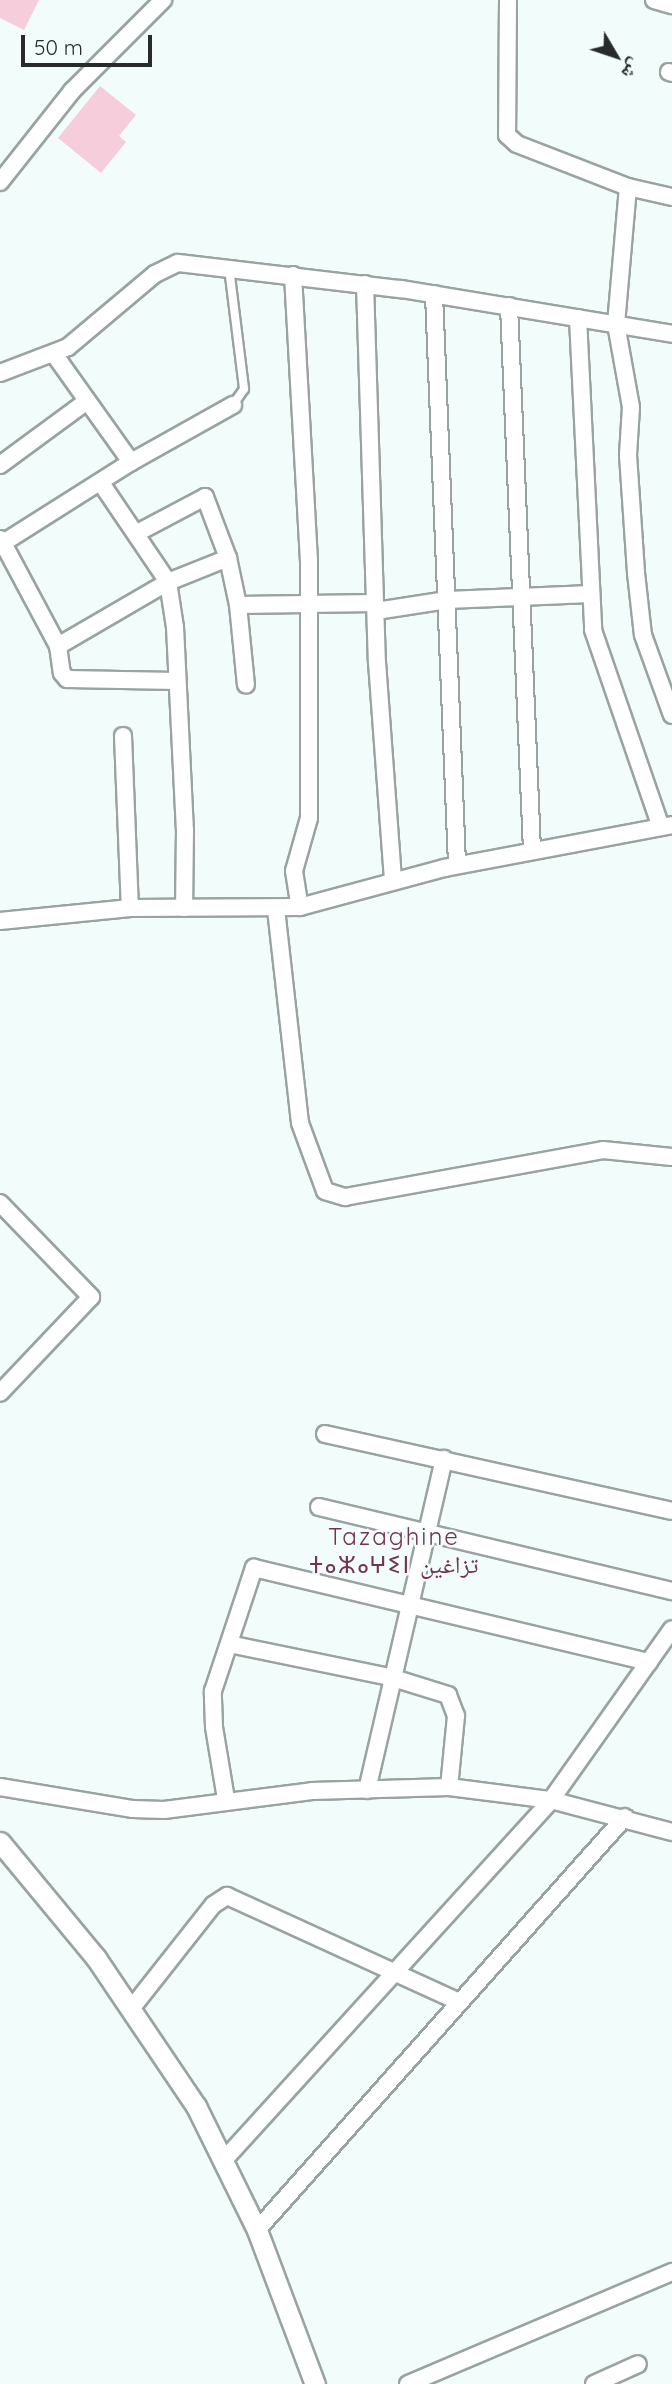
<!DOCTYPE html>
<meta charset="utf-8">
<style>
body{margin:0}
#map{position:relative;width:672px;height:2384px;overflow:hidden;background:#f2fcfb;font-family:Quicksand,"Noto Naskh Arabic","Noto Sans Tifinagh",sans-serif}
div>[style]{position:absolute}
.building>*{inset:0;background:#f5cddb}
.roads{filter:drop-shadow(2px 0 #99a3a1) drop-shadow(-2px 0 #99a3a1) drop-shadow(0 2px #99a3a1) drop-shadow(0 -2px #99a3a1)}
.service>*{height:8px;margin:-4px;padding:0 4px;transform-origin:4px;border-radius:4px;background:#fff}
.minor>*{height:16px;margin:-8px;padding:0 8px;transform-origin:8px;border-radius:8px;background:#fff}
.tertiary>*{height:19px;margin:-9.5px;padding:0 9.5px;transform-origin:9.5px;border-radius:9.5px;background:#fff}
span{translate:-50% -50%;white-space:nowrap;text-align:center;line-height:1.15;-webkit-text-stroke:5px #f2fcfb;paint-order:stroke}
.quarter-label{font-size:24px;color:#763350;letter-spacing:2px}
.north{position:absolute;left:581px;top:21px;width:70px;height:70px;-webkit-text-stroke:5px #f2fcfb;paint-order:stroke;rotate:129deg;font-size:19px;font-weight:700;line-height:28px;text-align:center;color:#272b2a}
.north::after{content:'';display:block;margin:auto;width:24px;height:32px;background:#272b2a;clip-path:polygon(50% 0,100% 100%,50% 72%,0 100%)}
.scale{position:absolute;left:21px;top:35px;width:131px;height:32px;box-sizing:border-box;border:4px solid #272b2a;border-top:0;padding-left:9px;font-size:21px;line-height:24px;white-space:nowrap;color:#272b2a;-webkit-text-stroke:5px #f2fcfb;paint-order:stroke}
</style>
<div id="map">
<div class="building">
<div style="clip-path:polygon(0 0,39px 0,24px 30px,0 18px)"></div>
<div style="clip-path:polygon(100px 86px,136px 115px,119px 136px,126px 142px,101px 173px,58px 138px)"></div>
</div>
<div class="roads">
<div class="service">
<div style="left:229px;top:268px;width:122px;rotate:82.9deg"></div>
<div style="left:244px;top:389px;width:19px;rotate:125deg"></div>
</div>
<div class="minor">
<div style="left:508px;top:0;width:135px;rotate:90.4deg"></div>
<div style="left:507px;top:135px;width:13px;rotate:42deg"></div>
<div style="left:517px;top:144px;width:119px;rotate:21.2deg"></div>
<div style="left:628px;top:187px;width:138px;rotate:95deg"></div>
<div style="left:616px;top:324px;width:84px;rotate:79.8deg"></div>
<div style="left:631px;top:407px;width:48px;rotate:93.6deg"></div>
<div style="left:628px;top:455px;width:118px;rotate:86.1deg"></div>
<div style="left:636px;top:573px;width:62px;rotate:83.6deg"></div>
<div style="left:643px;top:635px;width:85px;rotate:70.1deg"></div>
<div style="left:654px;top:0;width:19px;rotate:16deg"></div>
<div style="left:669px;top:72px;width:3px;rotate:18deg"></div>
<div style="left:0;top:182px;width:116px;rotate:-51.6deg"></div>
<div style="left:72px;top:91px;width:129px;rotate:-45deg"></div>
<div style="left:628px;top:187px;width:45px;rotate:12.8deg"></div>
<div style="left:293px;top:275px;width:287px;rotate:86.8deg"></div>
<div style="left:309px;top:562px;width:256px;rotate:90deg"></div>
<div style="left:309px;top:818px;width:55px;rotate:105.8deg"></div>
<div style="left:294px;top:871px;width:36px;rotate:81deg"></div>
<div style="left:365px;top:284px;width:378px;rotate:88.2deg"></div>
<div style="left:377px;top:662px;width:220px;rotate:85.8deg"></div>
<div style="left:434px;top:294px;width:571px;rotate:87.69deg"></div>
<div style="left:509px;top:306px;width:545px;rotate:87.58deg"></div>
<div style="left:578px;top:318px;width:312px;rotate:87.2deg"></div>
<div style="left:593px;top:630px;width:208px;rotate:71deg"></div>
<div style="left:54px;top:354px;width:133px;rotate:54.5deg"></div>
<div style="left:0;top:373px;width:73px;rotate:-20.9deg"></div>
<div style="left:68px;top:347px;width:114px;rotate:-40deg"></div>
<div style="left:155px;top:274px;width:25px;rotate:-26deg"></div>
<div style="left:178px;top:263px;width:225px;rotate:6.7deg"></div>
<div style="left:401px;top:289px;width:275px;rotate:9.4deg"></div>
<div style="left:0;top:465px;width:108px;rotate:-36.3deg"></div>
<div style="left:101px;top:483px;width:120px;rotate:55.9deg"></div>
<div style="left:168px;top:582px;width:46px;rotate:81.2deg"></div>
<div style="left:175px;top:627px;width:203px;rotate:87.2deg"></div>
<div style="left:185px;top:830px;width:78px;rotate:90.7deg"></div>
<div style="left:137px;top:533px;width:77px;rotate:-27.9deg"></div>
<div style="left:205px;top:497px;width:65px;rotate:69.3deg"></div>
<div style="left:228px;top:558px;width:48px;rotate:78deg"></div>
<div style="left:238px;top:605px;width:80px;rotate:84.3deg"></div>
<div style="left:0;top:539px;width:5px;rotate:53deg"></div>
<div style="left:3px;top:543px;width:151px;rotate:-32.3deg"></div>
<div style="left:131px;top:462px;width:117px;rotate:-29.2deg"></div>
<div style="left:3px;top:543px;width:117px;rotate:61.9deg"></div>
<div style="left:58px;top:646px;width:127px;rotate:-30.2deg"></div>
<div style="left:168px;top:582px;width:65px;rotate:-21.8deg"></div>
<div style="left:238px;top:605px;width:137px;rotate:-0.8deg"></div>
<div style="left:376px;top:611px;width:72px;rotate:-8.8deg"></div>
<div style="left:447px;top:600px;width:144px;rotate:-2.4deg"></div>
<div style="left:58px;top:646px;width:27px;rotate:82deg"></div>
<div style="left:62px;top:673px;width:8px;rotate:50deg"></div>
<div style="left:67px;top:679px;width:110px;rotate:1deg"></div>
<div style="left:123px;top:736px;width:172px;rotate:87.7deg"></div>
<div style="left:276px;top:909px;width:215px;rotate:83.6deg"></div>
<div style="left:300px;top:1123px;width:72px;rotate:69.8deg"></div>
<div style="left:325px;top:1191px;width:21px;rotate:17deg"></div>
<div style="left:345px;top:1197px;width:262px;rotate:-10.3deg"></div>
<div style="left:603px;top:1150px;width:69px;rotate:5.8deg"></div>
<div style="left:0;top:921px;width:131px;rotate:-5.7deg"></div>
<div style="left:130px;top:908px;width:170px;rotate:-0.3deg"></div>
<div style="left:300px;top:907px;width:150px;rotate:-15.1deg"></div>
<div style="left:445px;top:868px;width:231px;rotate:-10.7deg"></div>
<div style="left:0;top:1203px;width:131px;rotate:45.9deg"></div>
<div style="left:91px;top:1297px;width:132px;rotate:133.5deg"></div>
<div style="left:325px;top:1434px;width:355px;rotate:12.5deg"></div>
<div style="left:319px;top:1507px;width:363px;rotate:13.4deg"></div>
<div style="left:229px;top:1644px;width:164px;rotate:11.6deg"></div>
<div style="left:390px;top:1677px;width:61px;rotate:17.2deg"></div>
<div style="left:448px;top:1695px;width:22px;rotate:69deg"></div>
<div style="left:456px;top:1716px;width:71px;rotate:95.6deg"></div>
<div style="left:0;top:1787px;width:135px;rotate:9.4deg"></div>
<div style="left:133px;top:1809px;width:31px;rotate:2deg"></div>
<div style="left:164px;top:1810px;width:149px;rotate:-7.3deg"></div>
<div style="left:312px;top:1791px;width:137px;rotate:-1.7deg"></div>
<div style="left:449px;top:1787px;width:103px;rotate:7.3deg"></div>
<div style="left:551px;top:1800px;width:125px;rotate:14.8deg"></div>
<div style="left:367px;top:1790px;width:340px;rotate:-76.9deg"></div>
<div style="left:226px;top:1799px;width:73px;rotate:-99.5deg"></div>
<div style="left:214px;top:1727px;width:36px;rotate:-92deg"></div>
<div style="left:213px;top:1691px;width:130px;rotate:-71.6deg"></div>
<div style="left:254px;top:1568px;width:406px;rotate:13.4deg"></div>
<div style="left:131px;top:2009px;width:132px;rotate:-51.7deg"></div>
<div style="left:213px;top:1905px;width:17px;rotate:-33deg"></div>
<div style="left:227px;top:1896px;width:256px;rotate:24.5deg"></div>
<div style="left:223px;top:2161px;width:488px;rotate:-47.7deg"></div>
<div style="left:551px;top:1800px;width:209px;rotate:-54.7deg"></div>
<div style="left:257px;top:2230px;width:553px;rotate:-48.3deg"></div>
<div style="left:408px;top:2384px;width:287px;rotate:-23deg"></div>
<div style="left:594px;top:2384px;width:48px;rotate:-24.4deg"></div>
</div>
<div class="tertiary">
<div style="left:0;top:1842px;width:151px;rotate:50.4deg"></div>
<div style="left:96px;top:1958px;width:179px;rotate:56deg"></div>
<div style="left:196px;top:2106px;width:138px;rotate:63.8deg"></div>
<div style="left:257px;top:2230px;width:165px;rotate:69.4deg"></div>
</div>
</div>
<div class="quarter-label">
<span style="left:394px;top:1551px">Tazaghine<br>ⵜⴰⵣⴰⵖⵉⵏ تزاغين</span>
</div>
<div class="north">ش</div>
<div class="scale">50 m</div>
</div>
